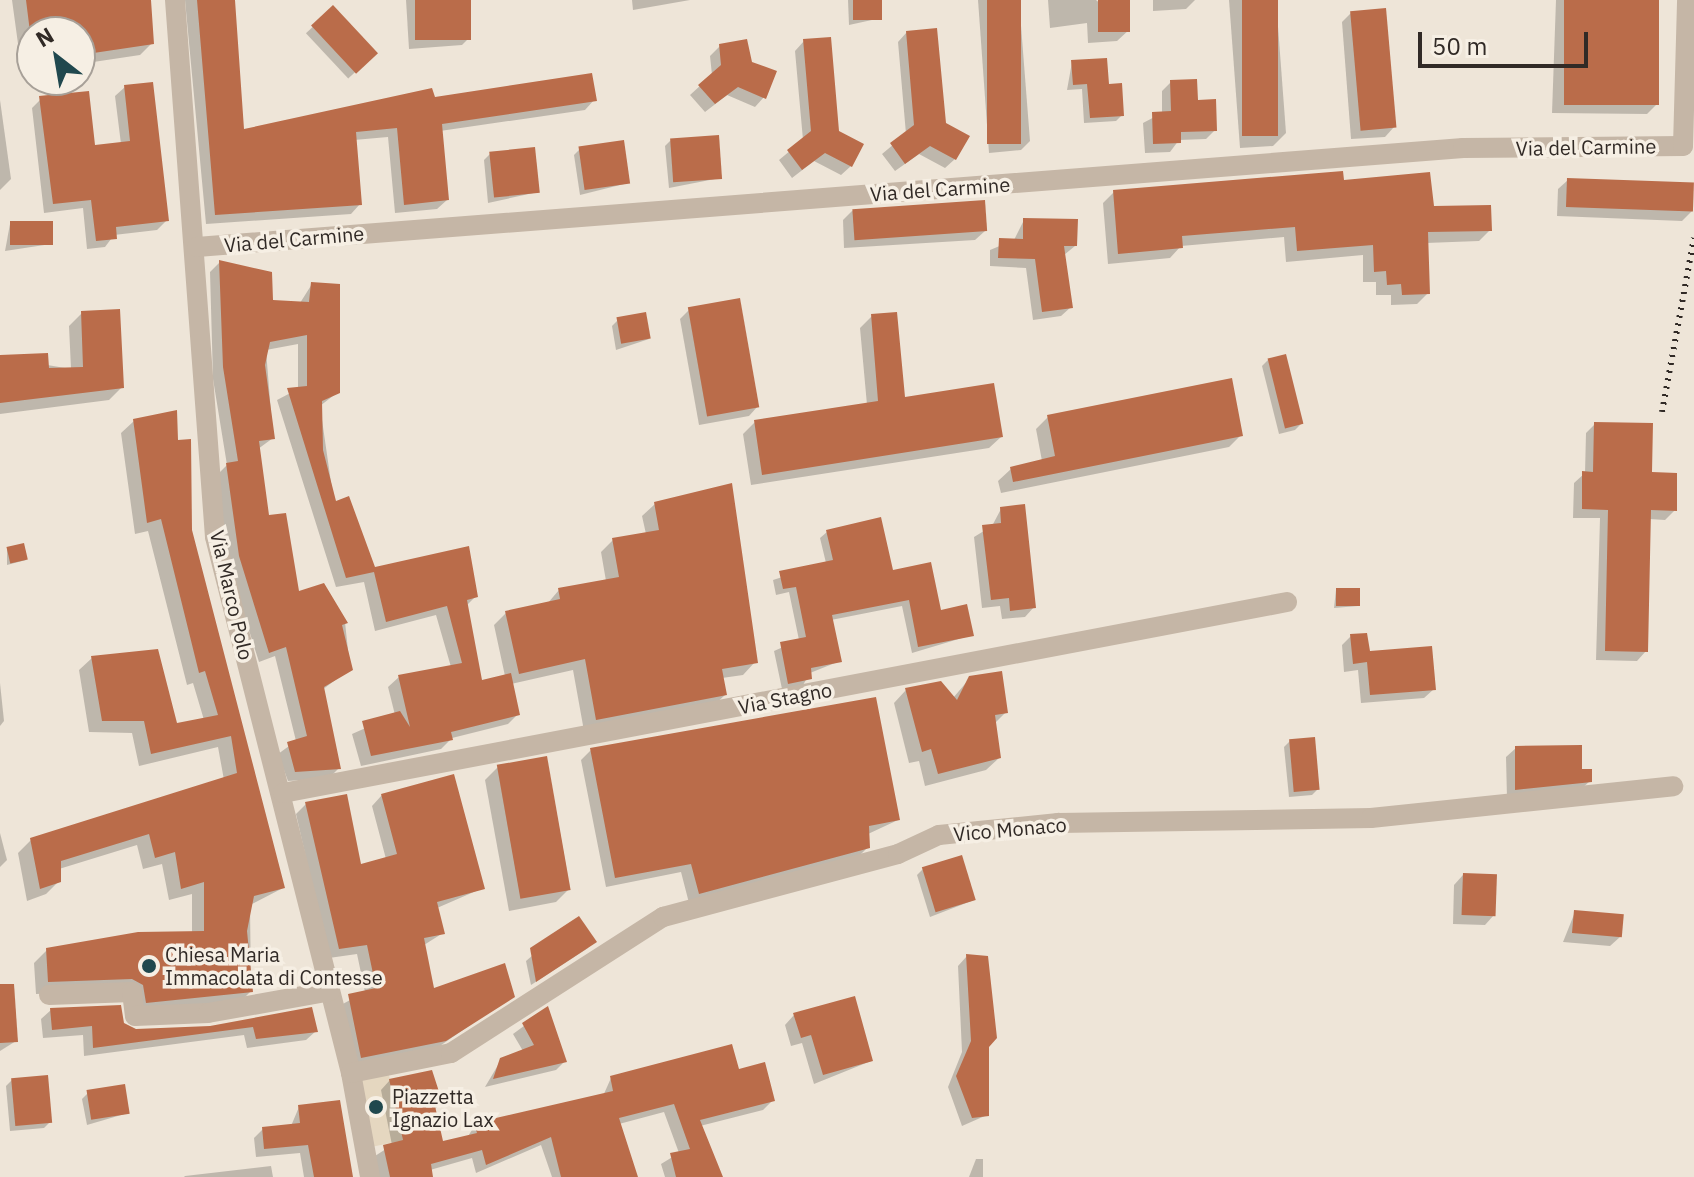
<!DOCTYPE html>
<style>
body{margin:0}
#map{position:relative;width:1694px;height:1177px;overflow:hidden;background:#eee5d8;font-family:"IBM Plex Sans",sans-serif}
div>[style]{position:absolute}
.plaza>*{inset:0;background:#e5d7c0;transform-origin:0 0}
.shadow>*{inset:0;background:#0003;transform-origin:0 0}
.building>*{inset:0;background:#ba6c4a;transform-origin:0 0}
.street>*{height:20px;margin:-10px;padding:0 10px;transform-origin:10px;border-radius:10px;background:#c5b6a6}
.rail>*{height:6px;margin-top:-3px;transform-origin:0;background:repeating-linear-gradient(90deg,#312a26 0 2px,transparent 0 8px)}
.dots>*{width:22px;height:22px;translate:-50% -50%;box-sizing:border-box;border:4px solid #f6efe4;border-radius:50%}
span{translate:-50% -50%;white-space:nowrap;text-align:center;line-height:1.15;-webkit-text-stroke:7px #f6efe4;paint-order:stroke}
.street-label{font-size:20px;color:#312a26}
.poi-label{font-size:20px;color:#312a26}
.left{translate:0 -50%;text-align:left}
.north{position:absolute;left:16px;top:16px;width:80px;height:80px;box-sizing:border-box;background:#f6efe4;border:2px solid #a7a098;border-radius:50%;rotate:329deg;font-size:22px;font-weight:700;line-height:32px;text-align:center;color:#312a26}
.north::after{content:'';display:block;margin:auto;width:28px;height:36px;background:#20484e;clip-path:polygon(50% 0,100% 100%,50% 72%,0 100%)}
.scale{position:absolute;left:1418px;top:32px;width:170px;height:36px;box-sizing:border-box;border:4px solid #312a26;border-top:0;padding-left:10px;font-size:24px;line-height:28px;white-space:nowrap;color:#312a26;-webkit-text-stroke:6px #f6efe4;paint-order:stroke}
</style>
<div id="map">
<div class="plaza">
<div style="left:387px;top:1066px;width:76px;height:37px;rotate:78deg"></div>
</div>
<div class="shadow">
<div style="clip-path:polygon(12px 0,149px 0,152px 43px,140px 55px,80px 64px,80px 32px,32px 32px,32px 71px,22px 73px)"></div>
<div style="clip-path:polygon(185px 0,231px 0,242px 131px,434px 99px,594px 100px,585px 110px,440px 131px,447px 200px,437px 209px,395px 213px,388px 137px,354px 140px,360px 204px,351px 214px,206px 224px)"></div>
<div style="clip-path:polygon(406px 0,469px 0,471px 36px,462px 45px,409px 49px)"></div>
<div style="clip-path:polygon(632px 0,690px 0,633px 10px)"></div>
<div style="clip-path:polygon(848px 0,880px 0,881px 18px,849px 25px)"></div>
<div style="clip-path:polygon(978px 0,1019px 0,1030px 141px,1021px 150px,989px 153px)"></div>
<div style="clip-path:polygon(1048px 0,1096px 0,1130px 29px,1117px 41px,1088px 43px,1087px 23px,1050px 28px)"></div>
<div style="clip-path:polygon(1153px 0,1195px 0,1186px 9px,1153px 11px)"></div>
<div style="clip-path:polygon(1229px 0,1276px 0,1286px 133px,1273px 146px,1240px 148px)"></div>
<div style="clip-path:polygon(1556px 0,1654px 0,1656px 105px,1647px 114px,1552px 113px)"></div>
<div style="left:333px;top:8px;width:62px;height:37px;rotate:47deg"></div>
<div style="clip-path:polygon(1351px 13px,1394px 127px,1385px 137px,1351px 139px,1342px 22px)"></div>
<div style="clip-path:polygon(907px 32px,955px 159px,945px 168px,919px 154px,895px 171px,882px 154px,906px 134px,898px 42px)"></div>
<div style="clip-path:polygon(804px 41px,851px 166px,841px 175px,814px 161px,792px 178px,779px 160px,803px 140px,795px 51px)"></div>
<div style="clip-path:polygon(720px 46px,750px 64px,764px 97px,755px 107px,727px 95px,705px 112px,690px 95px,712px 75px,710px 56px)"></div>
<div style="clip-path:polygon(1072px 62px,1107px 86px,1122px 115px,1116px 121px,1084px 123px,1082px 89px,1067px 90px)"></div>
<div style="clip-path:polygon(1171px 82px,1215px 130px,1206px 139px,1179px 140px,1170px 152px,1145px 153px,1143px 123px,1162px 113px,1162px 91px)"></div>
<div style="clip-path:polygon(125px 87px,167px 220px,157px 230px,114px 235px,105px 247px,87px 249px,83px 208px,44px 213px,32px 108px,42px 98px,93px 147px,121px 144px,115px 96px)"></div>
<div style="clip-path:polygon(0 100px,11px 179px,0 190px)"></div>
<div style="clip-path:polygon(671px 140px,720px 178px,669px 188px,665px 146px)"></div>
<div style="clip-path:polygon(580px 149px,628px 183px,580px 195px,574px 155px)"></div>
<div style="clip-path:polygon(490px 154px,538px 192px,488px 203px,484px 160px)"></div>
<div style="clip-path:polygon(1568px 180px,1692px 211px,1682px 221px,1557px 216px,1558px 189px)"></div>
<div style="clip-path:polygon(1342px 182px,1490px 230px,1479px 241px,1426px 243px,1428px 293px,1417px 304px,1391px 305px,1391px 295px,1376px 295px,1376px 282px,1363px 282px,1363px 255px,1286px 262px,1284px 237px,1181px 246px,1170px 258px,1108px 264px,1103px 203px,1114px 192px)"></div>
<div style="clip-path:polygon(852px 211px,985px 231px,975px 240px,844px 248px,843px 220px)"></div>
<div style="clip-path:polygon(1024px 220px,1075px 246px,1064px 255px,1071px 307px,1061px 316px,1033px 320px,1026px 268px,990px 266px,990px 250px,1014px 240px)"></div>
<div style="clip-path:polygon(10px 224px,51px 244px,5px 251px)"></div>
<div style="clip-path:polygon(220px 262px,271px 302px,300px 303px,312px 284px,338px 392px,320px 406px,334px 503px,374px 569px,476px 596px,466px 606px,480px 682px,505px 676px,494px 625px,506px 613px,547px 604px,559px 590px,606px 581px,601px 552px,613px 540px,646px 534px,642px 516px,655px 504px,755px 662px,743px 675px,722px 678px,725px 695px,712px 707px,584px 731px,573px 670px,511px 684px,518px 714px,508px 724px,452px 738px,441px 749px,361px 766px,352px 734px,395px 715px,388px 687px,399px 677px,451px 667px,436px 615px,375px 631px,364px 582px,336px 587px,277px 400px,298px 389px,298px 344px,266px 350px,273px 438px,258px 449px,267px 517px,297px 593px,345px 622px,350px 669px,322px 690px,339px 768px,329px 778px,288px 781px,278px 754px,296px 741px,275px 656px,259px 662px,229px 567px,217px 475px,227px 465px,213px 379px,210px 272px)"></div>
<div style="clip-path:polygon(689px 310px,758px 406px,749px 416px,699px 425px,680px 319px)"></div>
<div style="clip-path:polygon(82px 313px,122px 387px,109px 400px,0 414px,0 357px,71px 369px,69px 326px)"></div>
<div style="clip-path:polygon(872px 316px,903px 399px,1001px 437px,989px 448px,751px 485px,743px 434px,755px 422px,867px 405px,860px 328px)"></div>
<div style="clip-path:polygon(618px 320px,649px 339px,616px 350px,612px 326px)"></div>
<div style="clip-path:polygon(1268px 360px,1301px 424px,1295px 430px,1279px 434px,1262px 366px)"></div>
<div style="clip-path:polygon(1048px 417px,1241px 435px,1229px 447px,1001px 493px,998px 481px,1011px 469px,1042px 461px,1036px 429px)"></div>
<div style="clip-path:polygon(134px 421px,176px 442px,190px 530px,283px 888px,250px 905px,251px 991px,238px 1004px,134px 1014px,119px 991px,36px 994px,34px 963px,47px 950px,192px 933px,192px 894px,169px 900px,162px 864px,143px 869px,137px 845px,59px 869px,59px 881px,46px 894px,27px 901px,18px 853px,31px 840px,224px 780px,218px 747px,139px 766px,132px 733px,89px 732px,79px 670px,92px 658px,176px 725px,204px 720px,193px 683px,187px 685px,148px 531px,135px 534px,121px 433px)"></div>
<div style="clip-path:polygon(1595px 424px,1650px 474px,1675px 510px,1665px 520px,1649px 519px,1646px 651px,1637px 661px,1596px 660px,1600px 518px,1573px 518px,1574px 483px,1585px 473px,1586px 433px)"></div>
<div style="clip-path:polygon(1001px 509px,1034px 607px,1025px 617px,1002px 619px,1000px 606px,982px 608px,974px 537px,992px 526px)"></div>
<div style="clip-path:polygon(827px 532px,891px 572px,972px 635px,912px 653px,902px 606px,831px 620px,840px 661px,810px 673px,803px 685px,782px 689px,774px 651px,799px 640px,789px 592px,776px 595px,773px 580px,826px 563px,820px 538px)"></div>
<div style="clip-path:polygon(7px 549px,26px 560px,7px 565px)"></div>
<div style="clip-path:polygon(1336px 590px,1358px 606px,1334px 608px)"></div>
<div style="clip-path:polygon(1351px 636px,1368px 653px,1434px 689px,1424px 698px,1361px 703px,1358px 670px,1344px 672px,1342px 645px)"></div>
<div style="clip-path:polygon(970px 678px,1006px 712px,994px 724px,999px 758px,986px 770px,925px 786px,919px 761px,909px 763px,894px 703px,906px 690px,953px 698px)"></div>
<div style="clip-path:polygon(0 683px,4px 721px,0 726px)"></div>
<div style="clip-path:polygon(1290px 741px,1318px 789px,1312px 795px,1289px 797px,1284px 747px)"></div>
<div style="clip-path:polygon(1516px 748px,1580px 771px,1590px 781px,1580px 790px,1507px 798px,1506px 757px)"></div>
<div style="clip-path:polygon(591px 750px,898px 820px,868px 834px,868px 847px,858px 857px,689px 903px,681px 872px,606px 887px,581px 760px)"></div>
<div style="clip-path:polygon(498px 767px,569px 889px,556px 902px,509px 911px,485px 780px)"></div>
<div style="clip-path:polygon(382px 795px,483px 888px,437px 908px,443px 933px,424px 945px,433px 991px,512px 996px,434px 1050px,351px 1067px,339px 1006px,365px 992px,357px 954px,329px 958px,296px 814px,306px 804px,360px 866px,386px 859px,372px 806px)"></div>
<div style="clip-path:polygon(0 833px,7px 860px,0 867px)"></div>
<div style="clip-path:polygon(923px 869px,974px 900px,930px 917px,917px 875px)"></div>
<div style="clip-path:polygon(1463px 875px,1494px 915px,1485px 925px,1453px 924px,1454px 885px)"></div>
<div style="clip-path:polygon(1575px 912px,1620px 937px,1610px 946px,1563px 942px)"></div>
<div style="clip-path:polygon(588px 948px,531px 985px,526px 961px,533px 955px)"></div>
<div style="clip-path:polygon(967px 956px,987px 1046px,987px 1115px,962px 1126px,948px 1087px,962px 1052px,958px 966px)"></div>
<div style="clip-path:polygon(0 996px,16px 1041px,0 1051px)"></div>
<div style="clip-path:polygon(547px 1009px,565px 1061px,556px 1070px,485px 1087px,501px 1060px,523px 1051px,513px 1034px)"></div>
<div style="clip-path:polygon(51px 1010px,135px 1031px,211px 1028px,311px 1010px,316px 1031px,306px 1040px,247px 1048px,244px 1035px,84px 1056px,83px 1035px,43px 1038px,41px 1019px)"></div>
<div style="clip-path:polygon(794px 1015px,871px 1061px,814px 1084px,802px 1043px,791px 1046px,785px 1025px)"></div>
<div style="clip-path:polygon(737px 1071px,773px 1100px,763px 1110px,700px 1126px,721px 1177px,665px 1177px,661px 1164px,679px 1153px,664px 1112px,619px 1124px,636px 1177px,552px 1177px,541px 1145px,476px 1173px,472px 1158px,430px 1170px,431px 1177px,379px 1177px,375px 1156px,392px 1145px,381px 1090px,390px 1080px,441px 1103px,434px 1110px,441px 1143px,467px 1138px,475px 1125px,603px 1096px,611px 1078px)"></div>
<div style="clip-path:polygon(12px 1080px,50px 1122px,44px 1128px,10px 1131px,6px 1086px)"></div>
<div style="clip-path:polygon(88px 1093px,128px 1113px,87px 1125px,82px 1099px)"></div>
<div style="clip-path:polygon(299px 1107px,351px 1177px,304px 1177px,300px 1153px,256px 1157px,254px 1138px,263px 1129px,291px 1126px)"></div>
<div style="clip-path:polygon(976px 1159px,983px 1159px,983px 1177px,969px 1177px)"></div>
<div style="clip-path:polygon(271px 1166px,273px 1177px,184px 1177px,185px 1176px)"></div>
</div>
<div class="building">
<div style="clip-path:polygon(26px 0,151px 0,154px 44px,80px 55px,80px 32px,30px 32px)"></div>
<div style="clip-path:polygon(197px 0,235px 0,244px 129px,432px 88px,435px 97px,592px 73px,597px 101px,442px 124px,449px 200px,404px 205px,397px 128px,356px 132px,362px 205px,215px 215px)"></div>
<div style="left:415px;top:0;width:56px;height:40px"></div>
<div style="left:853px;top:0;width:29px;height:20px"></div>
<div style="left:987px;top:0;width:34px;height:144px"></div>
<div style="left:1098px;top:0;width:32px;height:32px"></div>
<div style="left:1242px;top:0;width:36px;height:136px"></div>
<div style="left:1564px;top:0;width:95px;height:105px"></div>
<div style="left:333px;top:5px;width:66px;height:30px;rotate:47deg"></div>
<div style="left:1386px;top:8px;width:120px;height:36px;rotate:85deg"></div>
<div style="clip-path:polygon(937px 28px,946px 123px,970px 136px,956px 160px,930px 146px,905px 164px,890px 143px,914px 125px,906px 31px)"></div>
<div style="clip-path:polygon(831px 37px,839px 131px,864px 144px,852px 167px,825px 153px,802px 170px,787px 150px,811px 131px,803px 39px)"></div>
<div style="clip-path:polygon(747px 39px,752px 62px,777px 71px,766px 99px,738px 87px,715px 104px,698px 85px,721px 65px,719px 44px)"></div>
<div style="clip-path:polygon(1107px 58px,1109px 84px,1122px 83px,1124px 116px,1090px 118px,1087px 84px,1073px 85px,1071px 60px)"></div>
<div style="clip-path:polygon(1197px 79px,1198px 100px,1216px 99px,1217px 131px,1181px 132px,1181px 143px,1153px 144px,1152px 112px,1171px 111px,1170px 80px)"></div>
<div style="clip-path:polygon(153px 82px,169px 221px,116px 227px,117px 239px,96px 241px,91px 200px,53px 204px,39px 96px,89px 91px,95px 145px,130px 141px,124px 85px)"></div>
<div style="left:719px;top:135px;width:44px;height:49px;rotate:86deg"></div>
<div style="left:624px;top:140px;width:44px;height:46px;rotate:82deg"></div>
<div style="left:535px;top:147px;width:46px;height:46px;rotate:84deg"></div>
<div style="clip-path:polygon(1343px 171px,1344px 180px,1430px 172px,1434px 206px,1491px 205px,1492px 231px,1428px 232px,1430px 294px,1402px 295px,1401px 284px,1387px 285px,1386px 271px,1374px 272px,1373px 245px,1297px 251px,1295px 227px,1182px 236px,1183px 248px,1118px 254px,1113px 190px)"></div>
<div style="left:1567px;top:178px;width:127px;height:29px;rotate:2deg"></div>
<div style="left:985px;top:200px;width:31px;height:133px;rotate:86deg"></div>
<div style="clip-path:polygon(1023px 218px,1078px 219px,1077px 246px,1064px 246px,1073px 308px,1042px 312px,1035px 259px,998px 258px,999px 238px,1023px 239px)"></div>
<div style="left:53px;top:221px;width:24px;height:43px;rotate:90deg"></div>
<div style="clip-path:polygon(219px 260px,272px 272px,273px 300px,309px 302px,311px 282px,340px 284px,340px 393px,322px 401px,323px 450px,336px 501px,349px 496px,375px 567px,469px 546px,478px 597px,467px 600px,482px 680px,511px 673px,520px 715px,451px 732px,453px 740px,371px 756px,362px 721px,400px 711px,410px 727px,398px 675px,462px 663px,447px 606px,386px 622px,374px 572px,346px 578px,287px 388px,307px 386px,307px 335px,270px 342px,265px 365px,275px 439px,259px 441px,269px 515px,286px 513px,299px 591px,324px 583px,348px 623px,342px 625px,353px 670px,324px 687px,341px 769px,295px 772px,287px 742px,307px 736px,286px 647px,269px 653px,239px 556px,226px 463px,238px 461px,223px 367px)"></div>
<div style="left:740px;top:298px;width:111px;height:53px;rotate:80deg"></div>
<div style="clip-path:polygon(120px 309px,124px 388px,0 403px,0 355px,48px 353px,49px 368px,83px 367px,81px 311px)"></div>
<div style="left:646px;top:312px;width:27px;height:30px;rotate:80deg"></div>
<div style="clip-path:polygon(897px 312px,905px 397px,994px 383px,1003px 437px,762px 475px,754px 420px,878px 401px,871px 314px)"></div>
<div style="left:1286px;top:354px;width:72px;height:19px;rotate:76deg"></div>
<div style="clip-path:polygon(1232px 378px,1243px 436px,1013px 482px,1010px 467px,1055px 456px,1047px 415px)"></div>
<div style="clip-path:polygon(177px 410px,178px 440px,191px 439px,192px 530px,285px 888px,254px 896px,247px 931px,253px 992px,146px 1003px,143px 985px,132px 979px,48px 982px,46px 948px,138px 932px,204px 931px,204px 882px,181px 889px,175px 852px,155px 858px,149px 834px,61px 861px,61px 882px,40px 889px,30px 838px,237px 773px,231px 736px,151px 754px,144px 721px,102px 721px,91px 656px,158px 649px,177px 723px,218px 715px,205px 671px,199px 673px,161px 519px,147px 523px,133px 419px)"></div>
<div style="clip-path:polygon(1594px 422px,1653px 423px,1652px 472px,1677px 473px,1677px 511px,1651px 510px,1648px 652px,1605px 651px,1608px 510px,1582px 509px,1582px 471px,1593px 472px)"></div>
<div style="clip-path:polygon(732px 483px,758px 663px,722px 669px,727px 695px,596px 720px,585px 659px,519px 674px,505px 611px,560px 599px,558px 588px,619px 577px,612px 538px,659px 530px,654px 502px)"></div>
<div style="clip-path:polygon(1025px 504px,1036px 608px,1010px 611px,1009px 598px,991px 600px,982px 525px,1001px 523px,1000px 507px)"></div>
<div style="clip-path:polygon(881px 517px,893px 570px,931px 562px,941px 610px,967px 604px,974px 636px,918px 647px,909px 600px,832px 615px,842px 662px,811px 668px,812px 679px,788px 684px,780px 642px,806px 637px,796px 587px,783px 589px,779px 571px,833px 560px,826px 530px)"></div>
<div style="left:24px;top:543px;width:17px;height:18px;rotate:77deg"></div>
<div style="left:1336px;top:588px;width:24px;height:18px"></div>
<div style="clip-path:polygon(1367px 633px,1370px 651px,1432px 646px,1436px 690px,1370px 695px,1367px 662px,1353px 664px,1350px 634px)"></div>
<div style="clip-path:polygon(1002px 671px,1008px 713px,995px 715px,1001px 758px,938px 774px,931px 749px,922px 752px,905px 688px,941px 681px,957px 700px,969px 676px)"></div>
<div style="clip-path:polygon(876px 697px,900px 820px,869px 826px,870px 848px,699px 894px,691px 864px,615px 878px,590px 748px)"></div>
<div style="left:1315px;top:737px;width:53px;height:26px;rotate:85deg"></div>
<div style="clip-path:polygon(1582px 745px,1582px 769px,1592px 769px,1592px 782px,1515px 790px,1515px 746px)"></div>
<div style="left:547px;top:756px;width:136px;height:51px;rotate:80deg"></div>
<div style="clip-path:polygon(454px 774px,485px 889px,437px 902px,445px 934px,424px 938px,434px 988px,505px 963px,515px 997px,446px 1041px,361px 1058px,348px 994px,376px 988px,367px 945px,339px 949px,305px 802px,347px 794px,361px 864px,397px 854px,381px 794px)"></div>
<div style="left:962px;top:855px;width:47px;height:42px;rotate:73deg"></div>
<div style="left:1463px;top:873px;width:34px;height:42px;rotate:2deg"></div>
<div style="left:1574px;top:910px;width:50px;height:23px;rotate:5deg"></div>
<div style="clip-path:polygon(579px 916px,597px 942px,536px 982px,530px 948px)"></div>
<div style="clip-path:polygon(966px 954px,988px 956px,997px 1038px,989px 1047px,989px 1116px,972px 1118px,956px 1076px,971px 1041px)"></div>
<div style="clip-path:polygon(0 984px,14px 984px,18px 1042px,0 1043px)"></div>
<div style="clip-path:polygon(855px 996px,873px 1061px,823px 1075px,811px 1035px,801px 1038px,793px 1013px)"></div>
<div style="clip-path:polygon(121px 1005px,124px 1023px,136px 1029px,210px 1026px,312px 1007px,318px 1032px,256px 1039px,253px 1027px,93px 1048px,92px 1026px,52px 1030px,50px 1008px)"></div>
<div style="clip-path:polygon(548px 1006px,567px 1062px,493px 1079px,500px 1058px,534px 1045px,522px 1023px)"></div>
<div style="clip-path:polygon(732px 1044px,739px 1069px,765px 1062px,775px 1101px,700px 1120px,723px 1177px,676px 1177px,670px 1153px,690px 1149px,674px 1104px,619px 1118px,638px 1177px,561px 1177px,551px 1137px,486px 1165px,482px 1150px,431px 1164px,433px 1177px,390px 1177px,383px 1145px,403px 1140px,389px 1079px,432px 1070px,443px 1104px,435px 1106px,443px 1141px,477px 1133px,474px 1123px,613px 1091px,610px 1076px)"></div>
<div style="left:48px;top:1075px;width:48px;height:37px;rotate:85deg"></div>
<div style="left:125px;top:1084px;width:30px;height:39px;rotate:81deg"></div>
<div style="clip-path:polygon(340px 1100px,353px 1177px,314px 1177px,308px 1145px,264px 1149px,262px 1127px,300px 1123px,298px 1105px)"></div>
</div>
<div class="street">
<div style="left:175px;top:0;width:538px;rotate:85.74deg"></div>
<div style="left:215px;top:537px;width:553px;rotate:75.76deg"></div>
<div style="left:351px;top:1073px;width:106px;rotate:79.6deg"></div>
<div style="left:197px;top:247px;width:1270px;rotate:-4.47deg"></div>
<div style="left:1463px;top:148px;width:220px;rotate:-0.5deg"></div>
<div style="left:1683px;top:146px;width:146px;rotate:-88.4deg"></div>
<div style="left:283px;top:793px;width:1022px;rotate:-10.77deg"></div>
<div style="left:49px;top:995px;width:83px;rotate:-2.1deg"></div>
<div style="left:132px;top:992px;width:24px;rotate:83deg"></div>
<div style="left:135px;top:1016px;width:73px;rotate:-2.4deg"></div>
<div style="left:208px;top:1013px;width:124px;rotate:-10.2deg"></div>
<div style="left:351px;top:1073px;width:102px;rotate:-11.3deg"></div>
<div style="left:451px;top:1053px;width:252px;rotate:-32.7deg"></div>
<div style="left:663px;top:917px;width:243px;rotate:-15deg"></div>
<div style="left:898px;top:854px;width:45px;rotate:-24.9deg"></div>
<div style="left:939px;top:835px;width:120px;rotate:-5.8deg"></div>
<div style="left:1058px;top:823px;width:313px;rotate:-0.9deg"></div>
<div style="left:1371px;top:818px;width:304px;rotate:-6deg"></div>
</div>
<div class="rail">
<div style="left:1662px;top:412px;width:177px;rotate:-79.6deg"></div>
</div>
<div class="dots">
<div style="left:149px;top:966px;background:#20484e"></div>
<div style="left:376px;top:1107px;background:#20484e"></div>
</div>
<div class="street-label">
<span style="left:1586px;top:147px;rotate:-1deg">Via del Carmine</span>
<span style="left:940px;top:189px;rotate:-4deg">Via del Carmine</span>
<span style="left:294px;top:239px;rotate:-5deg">Via del Carmine</span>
<span style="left:232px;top:595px;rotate:77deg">Via Marco Polo</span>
<span style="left:785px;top:698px;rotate:-11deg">Via Stagno</span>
<span style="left:1010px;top:829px;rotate:-5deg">Vico Monaco</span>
</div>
<div class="poi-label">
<span class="left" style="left:165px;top:966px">Chiesa Maria<br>Immacolata di Contesse</span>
<span class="left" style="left:392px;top:1108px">Piazzetta<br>Ignazio Lax</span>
</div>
<div class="north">N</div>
<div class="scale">50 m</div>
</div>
